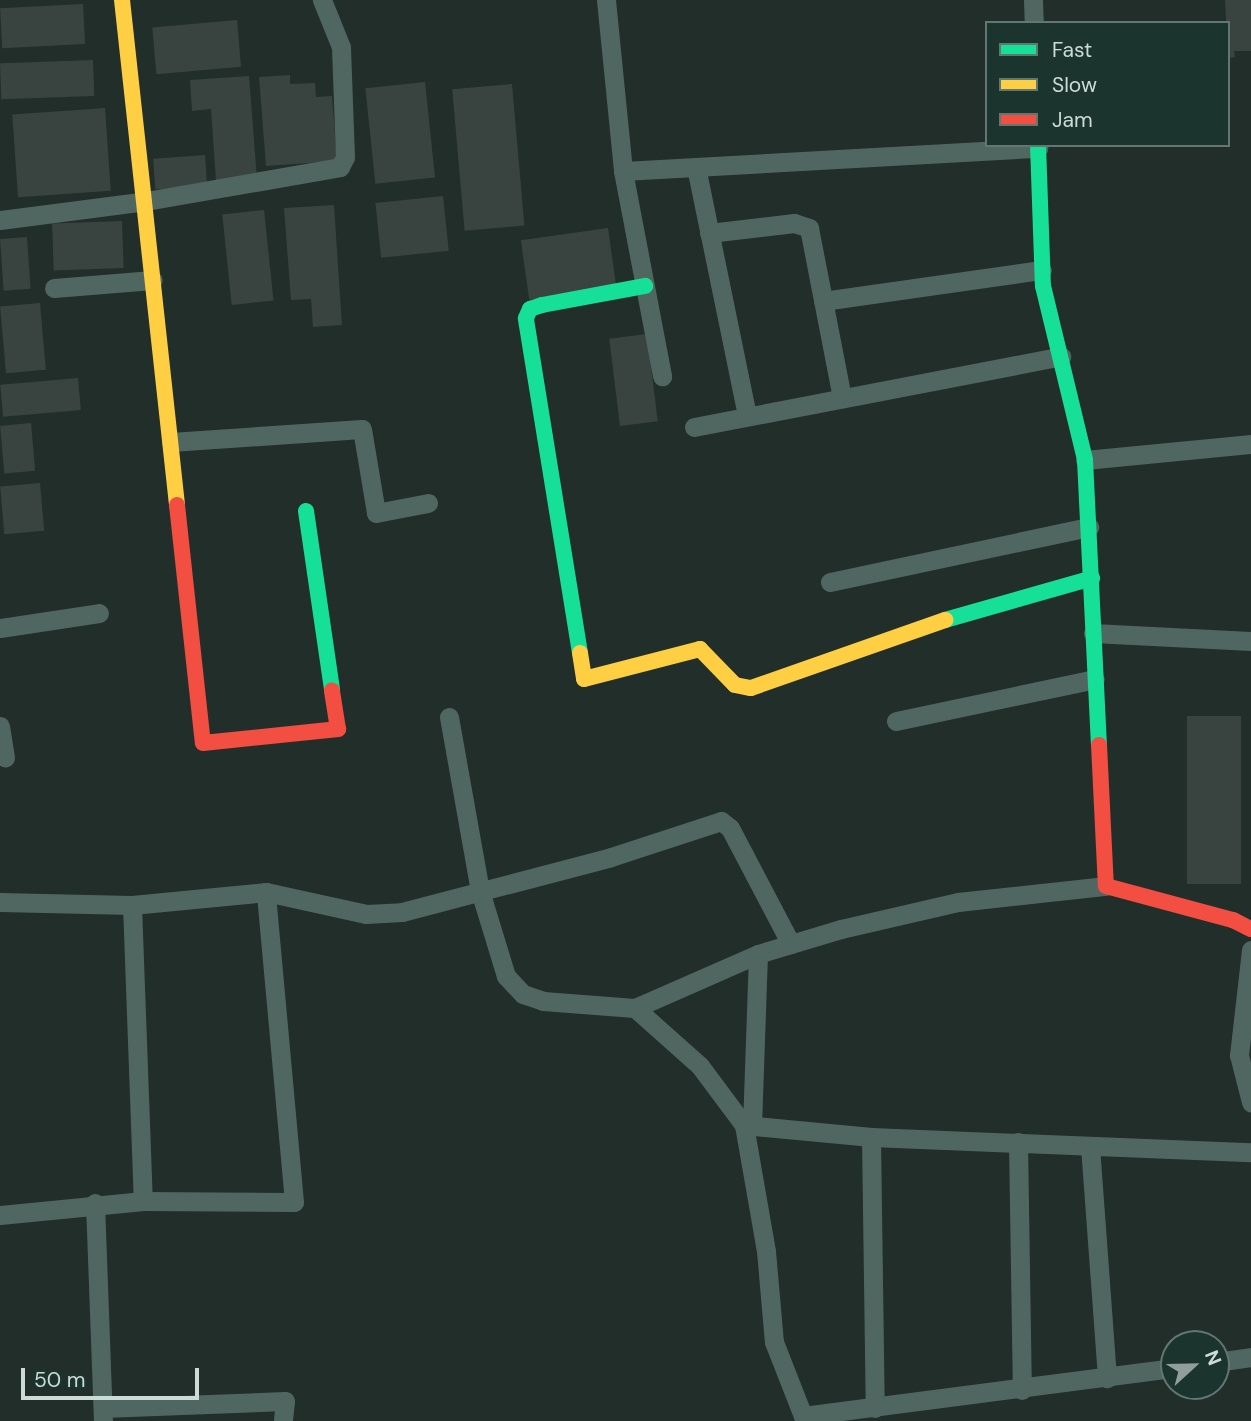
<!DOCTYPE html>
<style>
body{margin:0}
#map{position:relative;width:1251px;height:1421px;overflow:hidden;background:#212e2a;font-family:"DM Sans",sans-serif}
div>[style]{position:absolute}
.building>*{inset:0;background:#394440;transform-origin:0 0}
.street>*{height:19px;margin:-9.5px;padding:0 9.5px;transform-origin:9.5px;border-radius:9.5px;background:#506761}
.fast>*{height:16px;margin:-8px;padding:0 8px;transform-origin:8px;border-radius:8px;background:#16e098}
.slow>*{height:16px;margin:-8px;padding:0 8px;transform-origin:8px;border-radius:8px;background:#ffcf43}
.jam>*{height:16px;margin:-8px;padding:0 8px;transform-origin:8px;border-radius:8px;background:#f24e42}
span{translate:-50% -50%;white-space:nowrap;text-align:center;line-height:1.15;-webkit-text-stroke:5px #1b342d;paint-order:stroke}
.legend{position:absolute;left:985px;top:21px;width:245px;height:126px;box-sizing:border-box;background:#1b342d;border:2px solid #627771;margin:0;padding:9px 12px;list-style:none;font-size:21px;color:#cddbd7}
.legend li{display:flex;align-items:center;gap:14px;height:35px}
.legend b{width:35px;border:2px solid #627771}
.north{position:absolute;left:1160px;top:1330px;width:70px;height:70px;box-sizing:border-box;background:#1b342d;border:2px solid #627771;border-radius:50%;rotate:68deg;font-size:19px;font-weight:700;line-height:28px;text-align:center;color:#cddbd7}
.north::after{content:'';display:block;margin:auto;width:24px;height:32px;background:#919e9a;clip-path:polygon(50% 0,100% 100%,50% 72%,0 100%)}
.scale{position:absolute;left:21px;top:1368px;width:178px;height:32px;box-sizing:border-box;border:4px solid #cddbd7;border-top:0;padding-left:9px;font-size:21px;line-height:24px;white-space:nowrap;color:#cddbd7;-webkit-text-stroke:5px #1b342d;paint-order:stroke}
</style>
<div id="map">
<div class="building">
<div style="clip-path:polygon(1225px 0,1251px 0,1251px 51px,1234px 51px,1235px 57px,1228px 58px)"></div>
<div style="left:83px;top:4px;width:40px;height:83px;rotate:87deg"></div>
<div style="left:237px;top:20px;width:47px;height:85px;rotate:85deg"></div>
<div style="left:93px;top:60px;width:36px;height:93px;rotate:88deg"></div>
<div style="clip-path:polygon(290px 75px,290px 84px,315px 83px,316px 97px,332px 96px,337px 161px,266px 166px,259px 77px)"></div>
<div style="clip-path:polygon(249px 76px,257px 179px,216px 181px,211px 109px,192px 111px,190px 80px)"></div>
<div style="left:425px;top:82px;width:96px;height:60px;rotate:84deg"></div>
<div style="left:512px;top:84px;width:142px;height:60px;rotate:85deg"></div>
<div style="left:105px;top:108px;width:83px;height:93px;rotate:86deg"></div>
<div style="left:205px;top:155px;width:31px;height:52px;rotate:86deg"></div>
<div style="left:443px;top:196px;width:55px;height:68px;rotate:84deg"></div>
<div style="clip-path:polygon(334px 205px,342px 325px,313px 327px,311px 299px,291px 300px,284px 208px)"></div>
<div style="left:264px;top:210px;width:91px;height:42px;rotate:84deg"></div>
<div style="left:122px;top:221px;width:47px;height:70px;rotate:88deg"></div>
<div style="left:608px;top:228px;width:60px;height:88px;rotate:82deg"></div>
<div style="left:27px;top:237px;width:52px;height:27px;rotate:86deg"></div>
<div style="left:40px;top:303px;width:67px;height:40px;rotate:85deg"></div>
<div style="left:647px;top:334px;width:88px;height:38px;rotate:83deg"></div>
<div style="left:78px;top:378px;width:32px;height:78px;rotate:85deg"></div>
<div style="left:31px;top:423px;width:48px;height:31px;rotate:85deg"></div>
<div style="left:40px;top:483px;width:48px;height:40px;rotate:85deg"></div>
<div style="left:1187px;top:716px;width:54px;height:168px"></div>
</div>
<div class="street">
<div style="left:606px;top:0;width:172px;rotate:84.3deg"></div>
<div style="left:623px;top:171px;width:209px;rotate:79.2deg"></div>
<div style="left:1033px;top:0;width:23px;rotate:88deg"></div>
<div style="left:696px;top:167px;width:254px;rotate:78.4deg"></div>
<div style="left:623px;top:171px;width:416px;rotate:-3.2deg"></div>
<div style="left:0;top:220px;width:147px;rotate:-7.4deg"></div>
<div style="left:146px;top:201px;width:197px;rotate:-9.9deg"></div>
<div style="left:340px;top:167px;width:11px;rotate:-63deg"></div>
<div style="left:345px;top:157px;width:110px;rotate:-92.1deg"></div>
<div style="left:341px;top:47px;width:51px;rotate:-112deg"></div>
<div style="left:709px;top:233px;width:86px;rotate:-6.7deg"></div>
<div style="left:794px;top:223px;width:16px;rotate:18deg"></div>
<div style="left:809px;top:228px;width:173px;rotate:79deg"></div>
<div style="left:54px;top:288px;width:99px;rotate:-4.6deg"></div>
<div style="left:823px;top:301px;width:221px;rotate:-8.1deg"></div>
<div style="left:694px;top:427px;width:374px;rotate:-10.9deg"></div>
<div style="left:171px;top:442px;width:191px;rotate:-3.9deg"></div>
<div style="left:362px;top:429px;width:85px;rotate:80.5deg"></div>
<div style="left:376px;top:513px;width:53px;rotate:-10.9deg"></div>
<div style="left:1085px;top:460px;width:167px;rotate:-5.5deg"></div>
<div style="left:830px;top:582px;width:265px;rotate:-12deg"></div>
<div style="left:0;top:628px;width:100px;rotate:-8.6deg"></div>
<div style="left:1093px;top:633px;width:158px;rotate:2.9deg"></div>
<div style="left:449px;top:717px;width:177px;rotate:79.9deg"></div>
<div style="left:480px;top:891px;width:89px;rotate:73deg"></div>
<div style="left:506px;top:976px;width:25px;rotate:47deg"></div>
<div style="left:523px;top:994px;width:21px;rotate:19deg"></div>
<div style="left:543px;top:1001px;width:92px;rotate:4.4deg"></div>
<div style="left:635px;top:1008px;width:87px;rotate:41.7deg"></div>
<div style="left:700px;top:1066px;width:74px;rotate:53.3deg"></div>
<div style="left:744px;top:1125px;width:128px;rotate:80.1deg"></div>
<div style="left:766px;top:1251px;width:91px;rotate:85deg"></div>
<div style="left:774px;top:1342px;width:85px;rotate:68.6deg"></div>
<div style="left:896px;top:721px;width:203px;rotate:-11.9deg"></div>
<div style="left:0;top:726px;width:32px;rotate:81deg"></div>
<div style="left:0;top:902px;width:132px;rotate:1.3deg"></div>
<div style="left:132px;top:905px;width:135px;rotate:-5.5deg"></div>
<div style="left:266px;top:892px;width:102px;rotate:12.4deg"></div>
<div style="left:366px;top:914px;width:36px;rotate:-3deg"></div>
<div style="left:402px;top:912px;width:216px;rotate:-14.7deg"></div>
<div style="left:611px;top:857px;width:116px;rotate:-18.1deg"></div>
<div style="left:721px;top:821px;width:11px;rotate:38deg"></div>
<div style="left:730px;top:828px;width:131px;rotate:62.3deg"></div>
<div style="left:132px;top:905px;width:296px;rotate:87.9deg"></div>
<div style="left:1251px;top:950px;width:106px;rotate:96.5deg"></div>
<div style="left:1239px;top:1055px;width:49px;rotate:75.7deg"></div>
<div style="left:635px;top:1008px;width:134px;rotate:-23.7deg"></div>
<div style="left:758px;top:954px;width:87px;rotate:-16.8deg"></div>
<div style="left:841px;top:929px;width:120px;rotate:-13deg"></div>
<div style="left:958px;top:902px;width:149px;rotate:-6.2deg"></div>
<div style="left:744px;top:1125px;width:128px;rotate:5.4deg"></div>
<div style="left:871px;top:1137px;width:380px;rotate:2.3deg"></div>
<div style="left:752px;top:1126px;width:172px;rotate:-88deg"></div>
<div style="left:871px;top:1137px;width:271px;rotate:89.2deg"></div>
<div style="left:1018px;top:1142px;width:248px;rotate:89.1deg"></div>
<div style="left:1090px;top:1146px;width:233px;rotate:85.8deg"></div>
<div style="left:95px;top:1203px;width:218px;rotate:87.9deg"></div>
<div style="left:0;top:1215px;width:144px;rotate:-5.6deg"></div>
<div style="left:143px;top:1201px;width:151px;rotate:0.4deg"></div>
<div style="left:294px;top:1202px;width:311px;rotate:-95.2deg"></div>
<div style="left:1216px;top:1362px;width:35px;rotate:-8deg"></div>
<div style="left:103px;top:1408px;width:182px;rotate:-2.2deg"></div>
<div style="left:285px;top:1401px;width:20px;rotate:96deg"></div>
<div style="left:803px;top:1416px;width:374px;rotate:-7.4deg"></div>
</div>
<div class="fast">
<div style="left:1038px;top:145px;width:141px;rotate:88deg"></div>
<div style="left:1043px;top:286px;width:179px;rotate:76.4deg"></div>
<div style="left:1085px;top:460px;width:285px;rotate:87.2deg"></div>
<div style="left:306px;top:511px;width:181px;rotate:81.7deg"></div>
<div style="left:945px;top:620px;width:153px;rotate:-15.9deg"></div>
<div style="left:580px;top:653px;width:339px;rotate:-99.2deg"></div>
<div style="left:526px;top:318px;width:10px;rotate:-66deg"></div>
<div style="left:530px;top:309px;width:13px;rotate:-18deg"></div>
<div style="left:542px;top:305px;width:105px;rotate:-10.5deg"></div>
</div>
<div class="slow">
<div style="left:122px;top:0;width:508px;rotate:83.78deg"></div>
<div style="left:580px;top:653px;width:26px;rotate:81deg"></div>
<div style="left:584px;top:679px;width:120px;rotate:-14.5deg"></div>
<div style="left:700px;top:649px;width:50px;rotate:45.8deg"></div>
<div style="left:735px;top:685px;width:16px;rotate:11deg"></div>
<div style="left:751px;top:688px;width:206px;rotate:-19.3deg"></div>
</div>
<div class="jam">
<div style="left:177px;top:505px;width:239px;rotate:83.8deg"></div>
<div style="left:203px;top:743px;width:136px;rotate:-5.9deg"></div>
<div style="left:338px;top:729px;width:39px;rotate:-99deg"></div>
<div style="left:1099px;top:745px;width:141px;rotate:87.2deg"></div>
<div style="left:1106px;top:886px;width:131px;rotate:15deg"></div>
<div style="left:1233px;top:920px;width:20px;rotate:27deg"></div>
</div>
<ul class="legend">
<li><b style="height:9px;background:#16e098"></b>Fast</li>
<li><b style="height:9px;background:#ffcf43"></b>Slow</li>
<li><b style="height:9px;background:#f24e42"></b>Jam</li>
</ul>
<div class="north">N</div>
<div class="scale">50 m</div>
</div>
